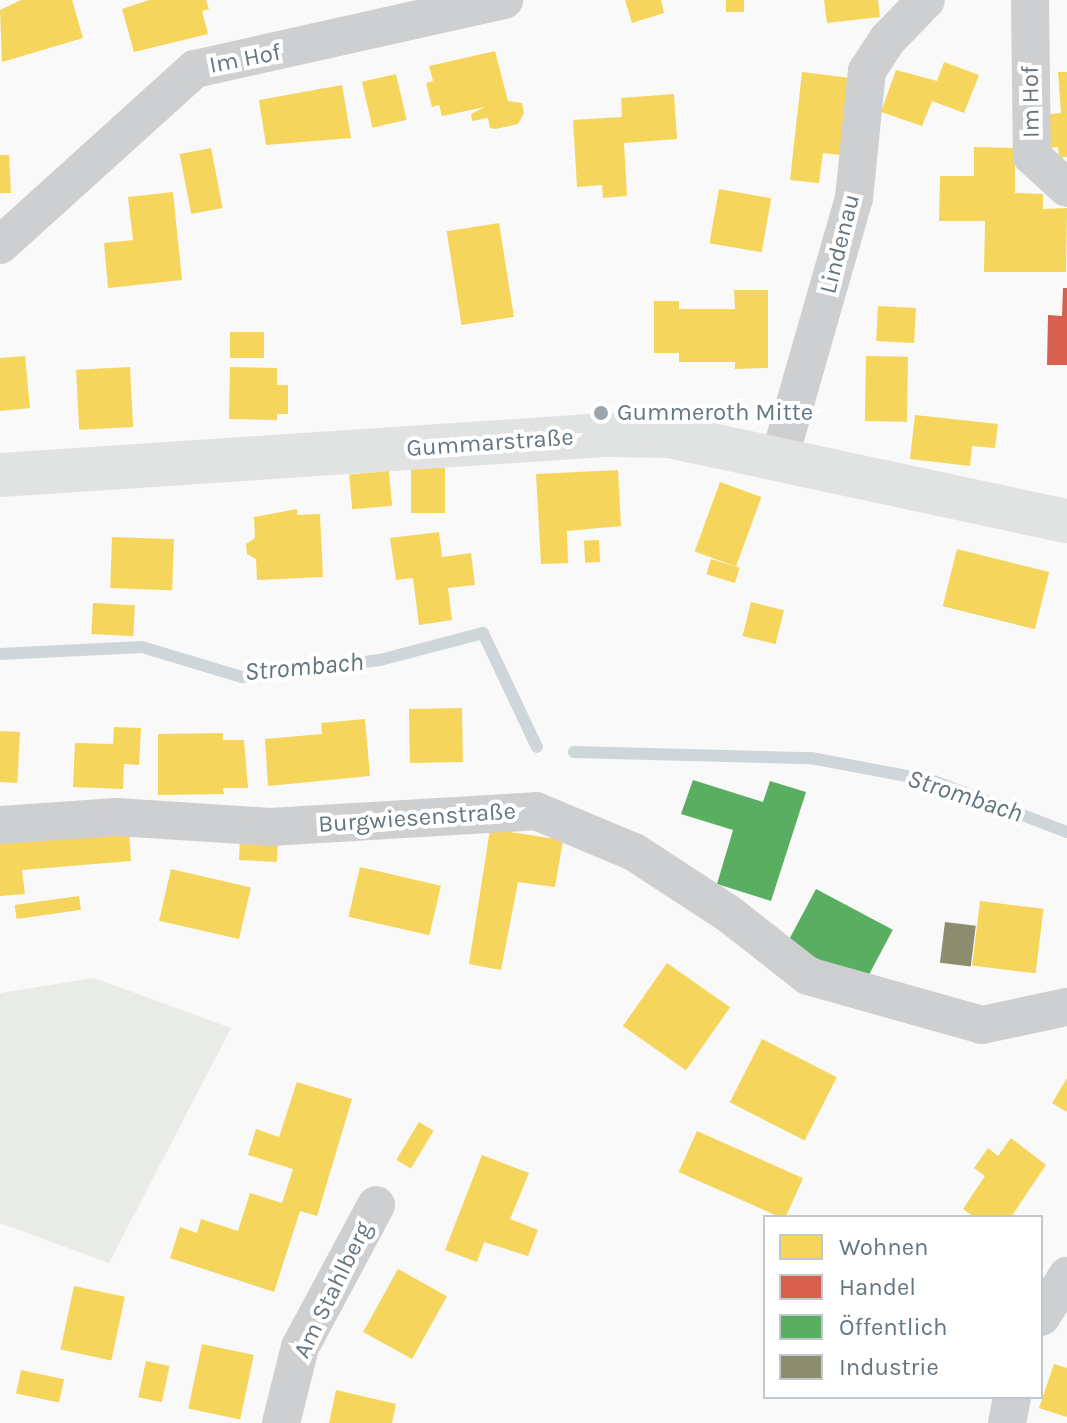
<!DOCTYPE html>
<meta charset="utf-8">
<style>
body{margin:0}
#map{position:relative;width:1067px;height:1423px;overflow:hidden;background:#f9f9f9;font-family:Karla,sans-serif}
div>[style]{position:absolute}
.green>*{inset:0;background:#e8ebe6}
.homes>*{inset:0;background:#f6d55c;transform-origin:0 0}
.shops>*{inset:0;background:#d6604d}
.public>*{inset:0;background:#5aae61;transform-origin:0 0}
.industry>*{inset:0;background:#8c8c6e;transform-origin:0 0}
.stream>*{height:12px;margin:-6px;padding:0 6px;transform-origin:6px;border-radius:6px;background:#ced6d9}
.street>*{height:38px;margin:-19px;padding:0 19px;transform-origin:19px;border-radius:19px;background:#cecfd0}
.secondary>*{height:44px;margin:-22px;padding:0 22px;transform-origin:22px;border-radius:22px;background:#e1e2e2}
.dots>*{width:22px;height:22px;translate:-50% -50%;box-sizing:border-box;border:4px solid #fff;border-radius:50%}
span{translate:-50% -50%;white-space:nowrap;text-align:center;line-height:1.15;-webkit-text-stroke:8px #fff;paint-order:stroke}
.street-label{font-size:24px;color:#657683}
.poi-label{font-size:24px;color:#657683}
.left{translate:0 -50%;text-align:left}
.water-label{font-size:26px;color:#60757c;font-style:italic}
.legend{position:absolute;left:763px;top:1215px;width:280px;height:184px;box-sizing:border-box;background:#fff;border:2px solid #c1c8cd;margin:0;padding:10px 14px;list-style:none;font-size:24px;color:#657683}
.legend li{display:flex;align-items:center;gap:16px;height:40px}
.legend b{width:40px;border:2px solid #c1c8cd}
</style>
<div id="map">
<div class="green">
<div style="clip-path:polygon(94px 978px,231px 1028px,109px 1263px,0 1223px,0 993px)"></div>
</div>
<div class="homes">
<div style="clip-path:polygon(21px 0,72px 0,83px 38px,2px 62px,0 10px)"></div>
<div style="clip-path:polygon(149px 0,206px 0,209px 9px,202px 11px,208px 34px,134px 52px,122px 9px)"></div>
<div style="clip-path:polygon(625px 0,661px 0,664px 13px,632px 23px)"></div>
<div style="left:726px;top:0;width:18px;height:12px"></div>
<div style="clip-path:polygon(824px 0,878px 0,880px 17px,827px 23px)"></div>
<div style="clip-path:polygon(495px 51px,508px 101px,522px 103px,524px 113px,518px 124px,496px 129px,490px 128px,488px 118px,472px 121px,471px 114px,485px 107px,442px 116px,439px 105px,432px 107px,426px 83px,433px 81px,429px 66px)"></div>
<div style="clip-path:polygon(944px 62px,979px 75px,964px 113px,932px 101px,922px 126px,881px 112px,896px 70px,937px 81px)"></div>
<div style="clip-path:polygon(802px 72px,850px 78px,841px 155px,823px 153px,819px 183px,790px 180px)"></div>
<div style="clip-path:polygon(1058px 72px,1067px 72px,1067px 157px,1059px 158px,1058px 147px,1043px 149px,1041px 115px,1061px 113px)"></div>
<div style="left:396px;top:74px;width:47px;height:35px;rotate:77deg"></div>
<div style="clip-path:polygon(342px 85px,351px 138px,266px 145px,259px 100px)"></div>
<div style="clip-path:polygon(674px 94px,677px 139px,624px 143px,627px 196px,603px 198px,602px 185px,577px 187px,573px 120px,622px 117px,621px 98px)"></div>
<div style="clip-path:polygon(974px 147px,1015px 148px,1015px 193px,1043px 194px,1043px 209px,1067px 208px,1066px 272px,984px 272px,985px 221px,939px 221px,940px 176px,974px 176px)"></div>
<div style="left:211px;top:148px;width:61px;height:32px;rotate:79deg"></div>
<div style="clip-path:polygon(0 155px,9px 155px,11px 193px,0 193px)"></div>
<div style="left:719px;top:189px;width:53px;height:55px;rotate:10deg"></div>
<div style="clip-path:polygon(173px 192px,182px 280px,108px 288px,104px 243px,133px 240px,128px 197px)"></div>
<div style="left:499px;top:223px;width:95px;height:53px;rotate:81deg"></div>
<div style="clip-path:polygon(734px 290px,768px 290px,768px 368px,735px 369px,735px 362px,679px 362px,679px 353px,654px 353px,654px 301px,679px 301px,679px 309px,735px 309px)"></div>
<div style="left:878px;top:306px;width:38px;height:35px;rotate:3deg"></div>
<div style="left:230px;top:332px;width:34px;height:26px"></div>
<div style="clip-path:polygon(25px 356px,30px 408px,0 411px,0 358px)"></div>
<div style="left:866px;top:356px;width:42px;height:65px;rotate:1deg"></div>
<div style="left:130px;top:367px;width:60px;height:54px;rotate:87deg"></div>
<div style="clip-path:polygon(230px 367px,277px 368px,277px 385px,288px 385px,288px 414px,277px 414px,277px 420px,229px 419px)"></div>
<div style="clip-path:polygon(915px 415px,998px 424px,995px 448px,972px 446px,970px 466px,910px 459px)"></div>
<div style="left:411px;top:468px;width:34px;height:45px"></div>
<div style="clip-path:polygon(618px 470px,621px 526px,567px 531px,568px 563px,541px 564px,536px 474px)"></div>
<div style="left:389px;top:471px;width:35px;height:40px;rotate:85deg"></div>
<div style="left:720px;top:482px;width:44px;height:74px;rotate:20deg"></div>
<div style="clip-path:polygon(297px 509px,297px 515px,320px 514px,323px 577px,257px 580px,256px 559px,247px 554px,246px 544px,255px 538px,254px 517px)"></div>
<div style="clip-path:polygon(439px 532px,442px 557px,471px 553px,475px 585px,448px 588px,452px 620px,419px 625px,413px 578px,396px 580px,390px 538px)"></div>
<div style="left:112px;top:537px;width:62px;height:51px;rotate:2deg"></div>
<div style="left:599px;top:540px;width:22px;height:15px;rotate:87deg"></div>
<div style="left:957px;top:549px;width:95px;height:59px;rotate:14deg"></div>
<div style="left:711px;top:559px;width:30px;height:16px;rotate:17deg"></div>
<div style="left:751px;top:602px;width:34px;height:35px;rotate:14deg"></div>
<div style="left:93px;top:603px;width:42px;height:31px;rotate:3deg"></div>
<div style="left:462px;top:708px;width:54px;height:53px;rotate:89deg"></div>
<div style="clip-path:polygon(365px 719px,370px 776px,268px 786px,265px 739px,322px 734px,321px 723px)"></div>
<div style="clip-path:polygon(114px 727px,141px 728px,139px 765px,124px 764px,123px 789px,73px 787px,75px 743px,113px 744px)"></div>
<div style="left:0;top:731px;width:20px;height:51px;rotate:3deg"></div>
<div style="clip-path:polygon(223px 733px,223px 740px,244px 740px,248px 788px,223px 788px,224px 794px,158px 795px,158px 734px)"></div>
<div style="clip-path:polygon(490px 829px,563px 840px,555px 887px,518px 882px,501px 970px,469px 964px)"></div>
<div style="clip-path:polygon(129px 831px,131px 861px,22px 870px,25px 894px,0 896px,0 843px)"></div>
<div style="left:240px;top:840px;width:38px;height:20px;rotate:3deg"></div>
<div style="left:360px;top:867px;width:83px;height:51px;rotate:13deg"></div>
<div style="left:171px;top:869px;width:82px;height:53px;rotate:13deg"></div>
<div style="left:79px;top:896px;width:14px;height:65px;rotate:82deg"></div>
<div style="left:980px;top:901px;width:64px;height:65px;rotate:7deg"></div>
<div style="left:667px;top:963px;width:77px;height:77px;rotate:35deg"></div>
<div style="left:762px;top:1039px;width:84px;height:71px;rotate:27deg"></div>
<div style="clip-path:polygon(1067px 1078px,1067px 1112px,1052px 1103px)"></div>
<div style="clip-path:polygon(297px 1082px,352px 1099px,317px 1216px,300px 1211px,274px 1292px,170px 1258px,180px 1227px,197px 1233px,201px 1219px,238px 1231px,250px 1193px,282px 1203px,293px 1169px,248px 1155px,256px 1129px,279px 1137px)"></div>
<div style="left:419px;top:1122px;width:17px;height:44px;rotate:31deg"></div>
<div style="left:697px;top:1131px;width:116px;height:45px;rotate:24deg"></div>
<div style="clip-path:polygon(1011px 1138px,1046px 1165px,1011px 1217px,974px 1217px,963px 1209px,985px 1176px,974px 1168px,988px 1148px,998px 1156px)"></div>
<div style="clip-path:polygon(482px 1155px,529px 1173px,510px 1219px,538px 1230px,528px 1256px,484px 1242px,477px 1262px,445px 1250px)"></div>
<div style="left:398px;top:1269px;width:56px;height:72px;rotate:29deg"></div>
<div style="left:74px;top:1286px;width:52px;height:65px;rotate:12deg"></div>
<div style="left:202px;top:1344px;width:53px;height:66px;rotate:12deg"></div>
<div style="left:146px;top:1361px;width:24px;height:37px;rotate:12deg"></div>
<div style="clip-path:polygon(1054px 1364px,1067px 1368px,1067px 1417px,1039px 1408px)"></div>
<div style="left:21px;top:1370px;width:44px;height:24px;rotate:12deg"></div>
<div style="clip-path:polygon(336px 1390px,396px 1404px,392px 1423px,329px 1423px)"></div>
</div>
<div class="shops">
<div style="clip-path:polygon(1063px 288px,1067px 288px,1067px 365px,1047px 365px,1048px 315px,1062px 316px)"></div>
</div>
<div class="public">
<div style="clip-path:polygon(693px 780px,763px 802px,770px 781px,806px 792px,771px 901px,717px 884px,733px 830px,681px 814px)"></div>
<div style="left:816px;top:889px;width:87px;height:61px;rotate:28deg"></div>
</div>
<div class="industry">
<div style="left:945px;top:922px;width:31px;height:41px;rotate:7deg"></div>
</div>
<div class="stream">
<div style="left:0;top:654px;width:142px;rotate:-2.8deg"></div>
<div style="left:142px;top:647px;width:104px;rotate:16.7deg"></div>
<div style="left:242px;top:677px;width:139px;rotate:-7deg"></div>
<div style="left:380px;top:660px;width:106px;rotate:-14.7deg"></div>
<div style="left:483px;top:633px;width:126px;rotate:64.7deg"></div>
<div style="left:574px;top:752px;width:237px;rotate:1.5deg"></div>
<div style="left:811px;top:758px;width:125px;rotate:10.6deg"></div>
<div style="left:934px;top:781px;width:142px;rotate:21deg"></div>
</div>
<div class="street">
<div style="left:1030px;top:0;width:156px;rotate:89.3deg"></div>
<div style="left:1032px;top:156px;width:47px;rotate:42.4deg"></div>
<div style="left:0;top:245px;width:263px;rotate:-42.1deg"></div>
<div style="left:195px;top:69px;width:317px;rotate:-12.6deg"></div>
<div style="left:780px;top:456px;width:268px;rotate:-74deg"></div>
<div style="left:854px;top:198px;width:128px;rotate:-84.2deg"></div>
<div style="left:867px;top:71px;width:38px;rotate:-57deg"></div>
<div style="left:888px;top:39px;width:54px;rotate:-45.7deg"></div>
<div style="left:0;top:825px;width:117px;rotate:-3.9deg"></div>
<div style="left:117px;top:817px;width:153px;rotate:3.7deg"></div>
<div style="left:270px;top:827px;width:266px;rotate:-3.4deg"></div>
<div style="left:536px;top:811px;width:106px;rotate:22.7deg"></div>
<div style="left:634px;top:852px;width:113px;rotate:33.1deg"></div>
<div style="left:729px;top:914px;width:100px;rotate:38.1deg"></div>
<div style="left:808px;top:976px;width:181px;rotate:15.7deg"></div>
<div style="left:982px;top:1025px;width:87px;rotate:-12deg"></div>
<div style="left:1041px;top:1317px;width:49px;rotate:-57.6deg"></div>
<div style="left:281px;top:1423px;width:78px;rotate:-76deg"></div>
<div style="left:300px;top:1347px;width:161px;rotate:-61.8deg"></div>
<div style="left:1007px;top:1423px;width:26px;rotate:-79deg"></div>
</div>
<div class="secondary">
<div style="left:0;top:475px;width:606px;rotate:-3.78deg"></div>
<div style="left:605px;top:435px;width:64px;rotate:0.9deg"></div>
<div style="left:669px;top:436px;width:407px;rotate:12.1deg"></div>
</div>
<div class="dots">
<div style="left:601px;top:413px;background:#99a4ac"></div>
</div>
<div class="street-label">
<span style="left:245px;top:59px;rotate:-11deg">Im Hof</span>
<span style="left:1031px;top:102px;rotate:-91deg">Im Hof</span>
<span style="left:840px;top:244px;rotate:-76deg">Lindenau</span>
<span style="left:490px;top:443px;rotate:-4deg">Gummarstraße</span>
<span style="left:417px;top:818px;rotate:-4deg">Burgwiesenstraße</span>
<span style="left:333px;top:1290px;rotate:-64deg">Am Stahlberg</span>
</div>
<div class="poi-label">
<span class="left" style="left:617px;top:413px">Gummeroth Mitte</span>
</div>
<div class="water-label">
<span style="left:304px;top:667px;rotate:-5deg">Strombach</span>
<span style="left:965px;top:796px;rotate:18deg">Strombach</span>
</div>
<ul class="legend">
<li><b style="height:22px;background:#f6d55c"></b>Wohnen</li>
<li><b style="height:22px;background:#d6604d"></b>Handel</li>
<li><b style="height:22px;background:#5aae61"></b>Öffentlich</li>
<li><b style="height:22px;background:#8c8c6e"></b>Industrie</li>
</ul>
</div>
